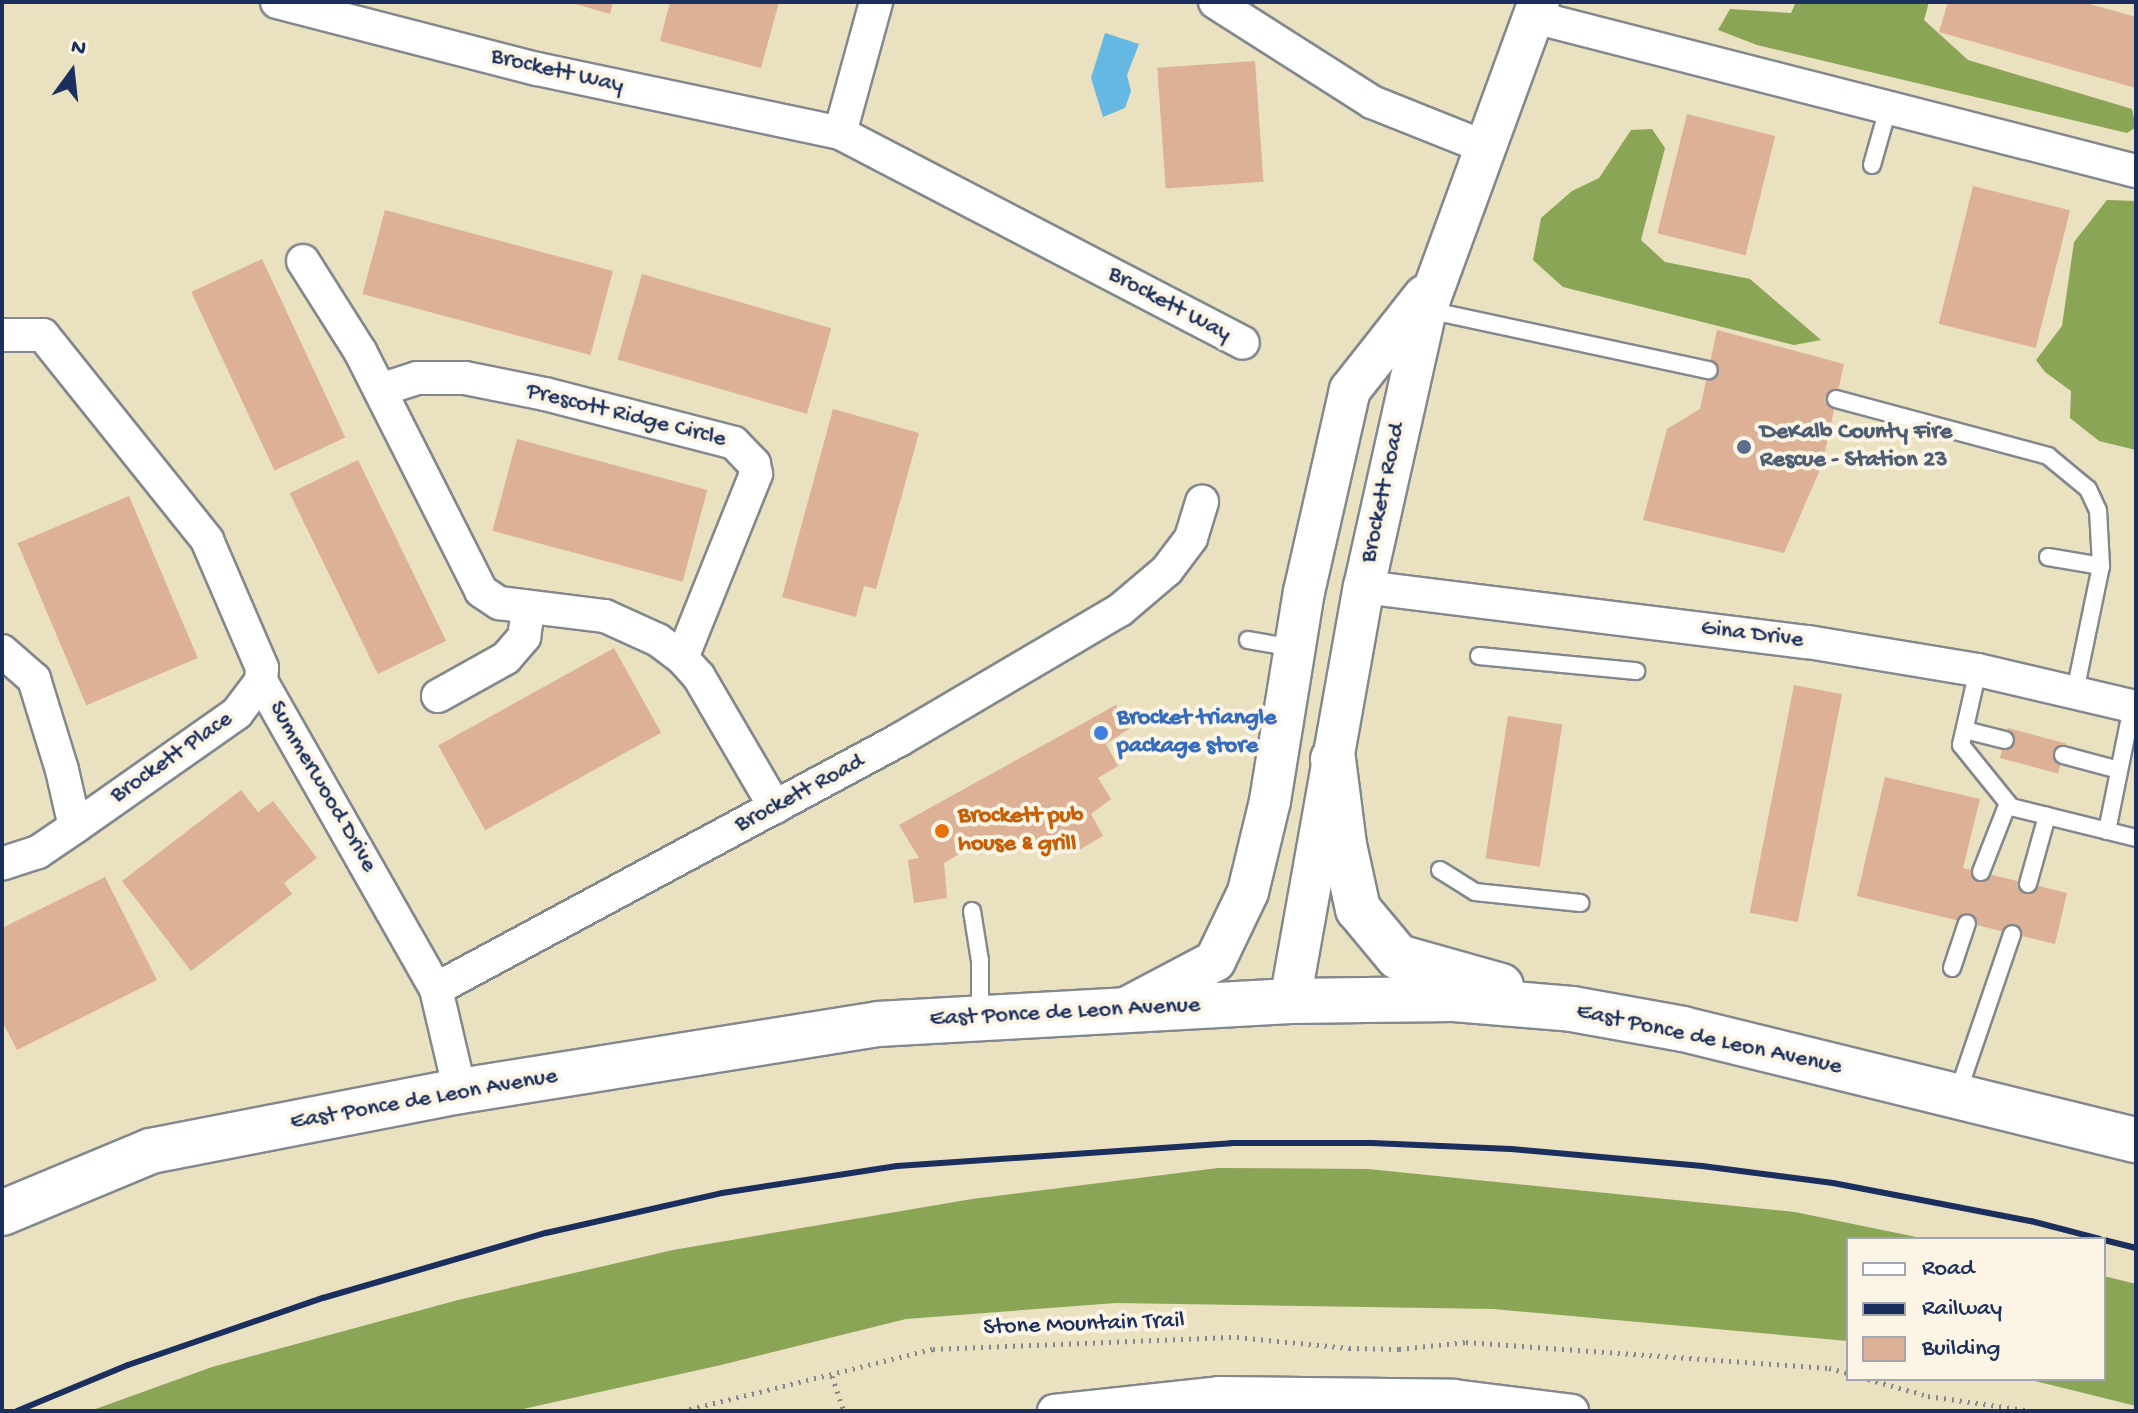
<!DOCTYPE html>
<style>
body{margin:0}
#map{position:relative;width:2138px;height:1413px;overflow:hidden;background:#e9e1bf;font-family:"Gochi Hand",sans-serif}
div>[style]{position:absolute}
.forest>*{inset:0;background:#8ba557}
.water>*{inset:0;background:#65b8e1}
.building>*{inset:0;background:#ddb196;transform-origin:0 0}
.path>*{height:5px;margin-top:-2.5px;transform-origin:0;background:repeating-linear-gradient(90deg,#82888e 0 2px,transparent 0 8px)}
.roads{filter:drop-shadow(2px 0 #82888e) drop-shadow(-2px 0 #82888e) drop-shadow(0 2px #82888e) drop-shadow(0 -2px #82888e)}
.service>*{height:16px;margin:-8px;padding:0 8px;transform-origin:8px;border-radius:8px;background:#fff}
.minor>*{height:32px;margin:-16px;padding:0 16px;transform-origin:16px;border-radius:16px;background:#fff}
.tertiary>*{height:40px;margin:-20px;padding:0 20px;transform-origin:20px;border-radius:20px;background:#fff}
.secondary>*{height:44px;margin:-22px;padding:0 22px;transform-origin:22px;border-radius:22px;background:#fff}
.rail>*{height:6px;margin:-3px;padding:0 3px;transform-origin:3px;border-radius:3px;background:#1b2f5e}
.dots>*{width:22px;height:22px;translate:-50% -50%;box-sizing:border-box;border:4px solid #fcf5e5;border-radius:50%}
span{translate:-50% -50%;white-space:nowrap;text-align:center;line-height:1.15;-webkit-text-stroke:8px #fcf5e5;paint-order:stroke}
.street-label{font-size:24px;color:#1b2f5e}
.service-label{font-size:24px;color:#4e5e75;font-weight:700}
.left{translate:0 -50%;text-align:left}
.shop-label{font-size:24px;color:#366cbe;font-weight:700}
.food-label{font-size:24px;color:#c56008;font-weight:700}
.frame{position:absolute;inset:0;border:4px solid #1b2f5e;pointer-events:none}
.legend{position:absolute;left:1846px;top:1237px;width:260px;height:144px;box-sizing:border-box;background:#fcf5e5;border:2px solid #a2a6af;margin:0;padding:10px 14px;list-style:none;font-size:24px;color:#1b2f5e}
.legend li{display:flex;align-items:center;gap:16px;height:40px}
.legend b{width:40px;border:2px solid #a2a6af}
.north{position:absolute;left:32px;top:32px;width:80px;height:80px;-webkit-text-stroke:6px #fcf5e5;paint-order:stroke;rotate:15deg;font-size:22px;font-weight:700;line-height:32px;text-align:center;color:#1b2f5e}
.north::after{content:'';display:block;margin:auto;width:28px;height:36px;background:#1b2f5e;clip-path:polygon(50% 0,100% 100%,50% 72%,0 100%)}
</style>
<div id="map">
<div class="forest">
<div style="clip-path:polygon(1796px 2px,1929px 2px,1924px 20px,1968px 60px,2132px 109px,2136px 127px,2127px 133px,1757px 45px,1718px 30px,1730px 9px,1791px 13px)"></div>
<div style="clip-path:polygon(1652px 129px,1665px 148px,1641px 240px,1665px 262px,1750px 279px,1821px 340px,1794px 345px,1563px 287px,1533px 260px,1541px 218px,1572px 191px,1599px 178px,1631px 130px)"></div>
<div style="clip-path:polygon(2107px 200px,2136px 201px,2136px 450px,2099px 441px,2070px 418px,2071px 391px,2045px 372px,2036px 360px,2062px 326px,2074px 242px)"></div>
<div style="clip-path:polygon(1218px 1168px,1368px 1169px,1795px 1212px,1926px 1239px,1848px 1239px,1848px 1341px,1493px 1309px,1116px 1303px,906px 1319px,721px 1365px,514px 1411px,90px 1411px,212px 1367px,458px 1300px,673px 1250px,972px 1199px)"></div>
<div style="clip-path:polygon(2104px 1276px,2136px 1284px,2136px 1406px,2027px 1379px,2104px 1379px)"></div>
</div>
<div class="water">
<div style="clip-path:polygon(1105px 33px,1139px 44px,1127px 75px,1131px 91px,1125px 108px,1103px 117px,1091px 78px)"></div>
</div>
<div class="building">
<div style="clip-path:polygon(569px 2px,613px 2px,610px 14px)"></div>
<div style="clip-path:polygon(670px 2px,779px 2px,761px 68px,660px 41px)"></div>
<div style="clip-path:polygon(1948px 2px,2083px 2px,2136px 17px,2136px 88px,1939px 32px)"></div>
<div style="left:1255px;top:61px;width:121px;height:98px;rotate:86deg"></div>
<div style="left:1687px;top:114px;width:91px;height:123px;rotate:14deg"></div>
<div style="left:1973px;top:186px;width:100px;height:142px;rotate:14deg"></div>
<div style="left:385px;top:210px;width:236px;height:87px;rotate:15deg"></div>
<div style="left:262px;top:259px;width:197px;height:78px;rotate:65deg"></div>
<div style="left:642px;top:274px;width:197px;height:89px;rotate:16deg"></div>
<div style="clip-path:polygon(1717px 330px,1844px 364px,1822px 465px,1784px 553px,1643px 520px,1667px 429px,1700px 409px)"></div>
<div style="clip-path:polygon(833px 409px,919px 433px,876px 589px,864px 586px,856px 617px,782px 597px)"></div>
<div style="left:517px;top:439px;width:197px;height:95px;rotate:15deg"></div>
<div style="left:358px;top:460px;width:201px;height:76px;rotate:64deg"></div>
<div style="left:129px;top:496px;width:176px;height:121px;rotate:67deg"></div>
<div style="left:614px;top:648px;width:97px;height:201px;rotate:61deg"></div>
<div style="left:1794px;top:685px;width:49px;height:232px;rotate:11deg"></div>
<div style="clip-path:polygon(1116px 705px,1129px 729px,1106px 744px,1118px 766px,1098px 778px,1111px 799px,1091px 814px,1103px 836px,1072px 854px,1064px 840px,1040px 853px,1035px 843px,1012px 855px,1004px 841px,980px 855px,975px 845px,944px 863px,947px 898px,914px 903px,908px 860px,919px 858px,899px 825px)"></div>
<div style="left:1508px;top:716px;width:55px;height:144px;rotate:9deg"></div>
<div style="left:2008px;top:728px;width:60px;height:31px;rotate:15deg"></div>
<div style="clip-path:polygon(1885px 777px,1980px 799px,1963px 868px,2067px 893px,2055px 944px,1857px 896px)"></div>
<div style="clip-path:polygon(241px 790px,258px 812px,273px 801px,317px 858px,284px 883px,292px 894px,191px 971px,122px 881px)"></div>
<div style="clip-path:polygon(105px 877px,157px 980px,17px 1050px,2px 1021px,2px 928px)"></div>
</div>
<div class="path">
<div style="left:832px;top:1376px;width:37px;rotate:71deg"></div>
<div style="left:1868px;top:1379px;width:62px;rotate:15.8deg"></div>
<div style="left:1928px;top:1396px;width:105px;rotate:8.2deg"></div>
<div style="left:682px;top:1411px;width:259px;rotate:-13.9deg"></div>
<div style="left:933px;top:1349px;width:304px;rotate:-2.3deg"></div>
<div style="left:1237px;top:1337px;width:113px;rotate:5.6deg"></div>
<div style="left:1349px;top:1348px;width:50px;rotate:1.1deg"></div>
<div style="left:1399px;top:1349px;width:67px;rotate:-6deg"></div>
<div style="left:1466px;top:1342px;width:364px;rotate:4.1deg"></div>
<div style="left:1829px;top:1368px;width:20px;rotate:15deg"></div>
</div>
<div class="roads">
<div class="service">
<div style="left:1872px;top:165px;width:58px;rotate:-74.1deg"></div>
<div style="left:1428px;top:310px;width:287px;rotate:12.1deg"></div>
<div style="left:1836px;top:399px;width:220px;rotate:15deg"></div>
<div style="left:2048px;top:456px;width:52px;rotate:39.5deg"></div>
<div style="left:2088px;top:489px;width:23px;rotate:65deg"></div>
<div style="left:2098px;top:510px;width:56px;rotate:86.9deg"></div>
<div style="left:2101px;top:566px;width:129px;rotate:101.7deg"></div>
<div style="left:2048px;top:557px;width:54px;rotate:9.6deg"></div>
<div style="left:1248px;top:640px;width:46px;rotate:10.1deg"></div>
<div style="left:1479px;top:656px;width:158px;rotate:5.5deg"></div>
<div style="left:1978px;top:670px;width:77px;rotate:102.8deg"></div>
<div style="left:1961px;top:745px;width:80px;rotate:51.1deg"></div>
<div style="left:2011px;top:807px;width:129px;rotate:13.9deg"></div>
<div style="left:1965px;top:730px;width:41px;rotate:14deg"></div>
<div style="left:2063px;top:755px;width:58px;rotate:15deg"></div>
<div style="left:2107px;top:831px;width:126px;rotate:-78.6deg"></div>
<div style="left:1440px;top:870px;width:41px;rotate:32.2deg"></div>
<div style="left:1475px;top:892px;width:106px;rotate:6deg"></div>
<div style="left:1981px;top:872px;width:74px;rotate:-68.6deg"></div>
<div style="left:2028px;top:884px;width:71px;rotate:-74.4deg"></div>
<div style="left:972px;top:911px;width:51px;rotate:80.9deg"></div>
<div style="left:980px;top:961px;width:56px;rotate:90deg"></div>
<div style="left:1952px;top:968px;width:47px;rotate:-71.6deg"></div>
<div style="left:1957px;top:1095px;width:170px;rotate:-71.1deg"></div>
</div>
<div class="minor">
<div style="left:277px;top:2px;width:268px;rotate:14.5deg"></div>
<div style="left:537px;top:69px;width:310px;rotate:11.9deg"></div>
<div style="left:840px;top:133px;width:136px;rotate:-74.6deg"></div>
<div style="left:1215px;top:2px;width:186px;rotate:32.5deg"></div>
<div style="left:1372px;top:102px;width:124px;rotate:21.8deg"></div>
<div style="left:1534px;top:17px;width:621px;rotate:14.35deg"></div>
<div style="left:840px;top:133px;width:454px;rotate:27.5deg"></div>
<div style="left:303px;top:261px;width:107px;rotate:57.7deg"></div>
<div style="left:360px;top:351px;width:269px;rotate:63.2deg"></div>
<div style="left:481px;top:591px;width:22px;rotate:34deg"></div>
<div style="left:499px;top:603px;width:107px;rotate:7deg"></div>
<div style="left:605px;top:616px;width:58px;rotate:24.4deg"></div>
<div style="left:658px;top:640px;width:30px;rotate:37deg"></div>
<div style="left:682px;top:658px;width:25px;rotate:48deg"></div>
<div style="left:699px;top:677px;width:151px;rotate:59.7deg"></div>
<div style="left:2px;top:335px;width:41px"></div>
<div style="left:43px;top:335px;width:263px;rotate:51.3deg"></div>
<div style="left:207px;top:540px;width:139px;rotate:66.7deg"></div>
<div style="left:262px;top:668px;width:13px;rotate:94deg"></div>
<div style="left:261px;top:681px;width:354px;rotate:60.4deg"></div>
<div style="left:436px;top:989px;width:105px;rotate:76.8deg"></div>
<div style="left:380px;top:390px;width:39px;rotate:-18deg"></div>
<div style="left:417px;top:378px;width:48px"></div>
<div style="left:465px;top:378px;width:82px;rotate:11.3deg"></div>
<div style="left:545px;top:394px;width:195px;rotate:14.5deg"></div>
<div style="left:734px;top:443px;width:29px;rotate:46deg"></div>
<div style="left:754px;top:464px;width:10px;rotate:79deg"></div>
<div style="left:756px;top:474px;width:198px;rotate:111.9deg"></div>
<div style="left:1364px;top:587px;width:447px;rotate:7.1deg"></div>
<div style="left:1808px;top:642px;width:172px;rotate:9.4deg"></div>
<div style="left:1978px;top:670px;width:162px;rotate:13.2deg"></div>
<div style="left:2px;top:651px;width:43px;rotate:41.2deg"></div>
<div style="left:34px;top:679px;width:95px;rotate:72.9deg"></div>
<div style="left:62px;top:770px;width:58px;rotate:77.2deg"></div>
<div style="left:75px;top:827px;width:45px;rotate:146deg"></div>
<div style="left:38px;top:852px;width:38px;rotate:162deg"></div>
<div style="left:438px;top:696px;width:78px;rotate:-29.2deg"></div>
<div style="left:506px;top:658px;width:28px;rotate:-49deg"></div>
<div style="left:524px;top:637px;width:30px;rotate:-81deg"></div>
<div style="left:75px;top:827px;width:198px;rotate:-35.1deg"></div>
<div style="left:237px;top:713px;width:40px;rotate:-53deg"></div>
<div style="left:436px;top:989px;width:526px;rotate:-28.27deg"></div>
<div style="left:899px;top:740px;width:256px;rotate:-30.5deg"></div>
<div style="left:1120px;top:610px;width:62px;rotate:-40.4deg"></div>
<div style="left:1167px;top:570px;width:40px;rotate:-53deg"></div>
<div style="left:1191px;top:538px;width:38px;rotate:-73deg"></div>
<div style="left:1054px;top:1411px;width:166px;rotate:-6.2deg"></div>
<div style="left:1219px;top:1393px;width:235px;rotate:0.7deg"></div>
<div style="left:1454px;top:1396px;width:119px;rotate:7.2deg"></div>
</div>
<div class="tertiary">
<div style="left:1290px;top:1001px;width:421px;rotate:-79.9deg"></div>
<div style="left:1364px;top:587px;width:284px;rotate:-77.4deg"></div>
<div style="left:1426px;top:310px;width:328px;rotate:-69.9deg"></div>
<div style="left:1122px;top:1010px;width:105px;rotate:-27.8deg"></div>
<div style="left:1215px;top:961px;width:76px;rotate:-64.4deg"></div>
<div style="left:1248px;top:892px;width:94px;rotate:-76.4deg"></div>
<div style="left:1270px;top:801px;width:212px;rotate:-80.8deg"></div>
<div style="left:1304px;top:592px;width:207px;rotate:-77.2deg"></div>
<div style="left:1350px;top:390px;width:120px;rotate:-51.8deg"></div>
</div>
<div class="secondary">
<div style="left:1333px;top:759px;width:87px;rotate:82.7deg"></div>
<div style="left:1344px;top:845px;width:66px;rotate:77.7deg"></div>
<div style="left:1358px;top:909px;width:62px;rotate:50.2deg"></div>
<div style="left:1398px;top:957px;width:107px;rotate:15.7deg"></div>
<div style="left:2px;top:1213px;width:161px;rotate:-22.6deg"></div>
<div style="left:151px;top:1151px;width:315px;rotate:-11deg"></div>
<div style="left:460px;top:1091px;width:423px;rotate:-9.1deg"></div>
<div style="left:878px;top:1024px;width:413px;rotate:-3.2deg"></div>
<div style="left:1290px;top:1001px;width:164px;rotate:-0.7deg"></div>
<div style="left:1454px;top:999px;width:118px;rotate:4.8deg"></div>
<div style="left:1572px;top:1009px;width:113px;rotate:10.2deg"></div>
<div style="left:1683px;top:1029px;width:466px;rotate:13.8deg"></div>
</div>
</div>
<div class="rail">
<div style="left:2104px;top:1240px;width:33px;rotate:14deg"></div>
<div style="left:17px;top:1411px;width:120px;rotate:-22.5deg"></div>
<div style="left:128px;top:1365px;width:206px;rotate:-19deg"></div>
<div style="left:323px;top:1298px;width:232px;rotate:-16.3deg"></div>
<div style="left:546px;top:1233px;width:180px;rotate:-12.8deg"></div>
<div style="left:722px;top:1193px;width:177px;rotate:-8.8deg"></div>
<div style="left:897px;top:1166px;width:335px;rotate:-3.9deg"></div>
<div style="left:1231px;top:1143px;width:141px"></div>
<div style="left:1372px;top:1143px;width:139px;rotate:2.5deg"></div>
<div style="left:1511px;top:1149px;width:192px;rotate:5.1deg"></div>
<div style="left:1702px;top:1166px;width:132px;rotate:7.4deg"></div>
<div style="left:1833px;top:1183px;width:202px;rotate:10.9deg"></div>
<div style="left:2031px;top:1221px;width:71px;rotate:14.6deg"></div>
</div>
<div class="dots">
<div style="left:1744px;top:447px;background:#5c6f8a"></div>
<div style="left:1101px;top:733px;background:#3f7fe0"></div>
<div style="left:942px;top:831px;background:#e8710a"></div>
</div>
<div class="street-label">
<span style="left:557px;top:72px;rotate:13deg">Brockett Way</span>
<span style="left:1169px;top:305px;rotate:28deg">Brockett Way</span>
<span style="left:626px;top:416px;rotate:14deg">Prescott Ridge Circle</span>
<span style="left:1384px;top:493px;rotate:-78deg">Brockett Road</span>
<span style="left:1752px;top:635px;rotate:7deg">Gina Drive</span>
<span style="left:172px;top:758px;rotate:-35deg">Brockett Place</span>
<span style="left:322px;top:787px;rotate:60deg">Summerwood Drive</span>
<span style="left:800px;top:794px;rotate:-28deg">Brockett Road</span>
<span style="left:1065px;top:1013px;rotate:-3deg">East Ponce de Leon Avenue</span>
<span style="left:1709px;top:1040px;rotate:12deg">East Ponce de Leon Avenue</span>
<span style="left:424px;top:1100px;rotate:-10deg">East Ponce de Leon Avenue</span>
<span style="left:1084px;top:1325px;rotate:-2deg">Stone Mountain Trail</span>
</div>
<div class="service-label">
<span class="left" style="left:1760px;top:447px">DeKalb County Fire<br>Rescue - Station 23</span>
</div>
<div class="shop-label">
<span class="left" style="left:1117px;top:733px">Brocket triangle<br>package store</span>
</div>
<div class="food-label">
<span class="left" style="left:958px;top:831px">Brockett pub<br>house &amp; grill</span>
</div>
<div class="frame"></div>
<ul class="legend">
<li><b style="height:10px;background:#fff"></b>Road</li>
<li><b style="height:10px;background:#1b2f5e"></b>Railway</li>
<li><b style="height:22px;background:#ddb196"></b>Building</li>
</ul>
<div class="north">N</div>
</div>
